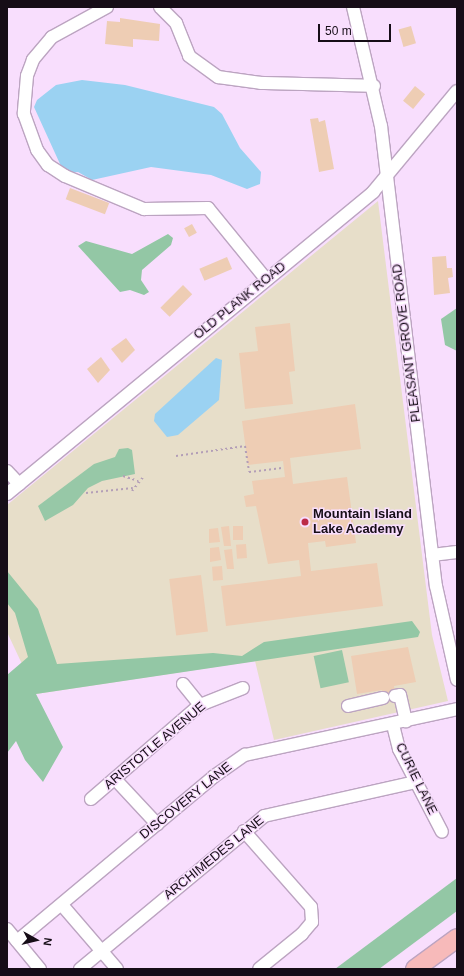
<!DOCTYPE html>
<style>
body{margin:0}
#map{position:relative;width:464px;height:976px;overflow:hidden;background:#f8defd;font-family:Helvetica,sans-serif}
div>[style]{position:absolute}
.education>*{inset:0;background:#e7dec9}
.green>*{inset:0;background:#97c8a7;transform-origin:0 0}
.forest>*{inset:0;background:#93c7a5}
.water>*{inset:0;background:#9bd2f2}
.building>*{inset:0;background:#eecdb4;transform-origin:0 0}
.path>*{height:2px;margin-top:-1px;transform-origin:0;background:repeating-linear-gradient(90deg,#b39eb7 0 2px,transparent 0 5px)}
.roads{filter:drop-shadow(1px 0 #bca4c1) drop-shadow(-1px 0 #bca4c1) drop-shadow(0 1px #bca4c1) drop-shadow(0 -1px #bca4c1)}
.minor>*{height:12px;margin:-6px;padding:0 6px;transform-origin:6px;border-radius:6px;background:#fff}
.highway>*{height:18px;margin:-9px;padding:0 9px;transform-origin:9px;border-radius:9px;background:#f7baba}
.dots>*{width:11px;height:11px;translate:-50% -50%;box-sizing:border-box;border:2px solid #f8defd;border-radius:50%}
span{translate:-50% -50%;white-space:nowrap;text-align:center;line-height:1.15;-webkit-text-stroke:3px #f8defd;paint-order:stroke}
.street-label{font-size:13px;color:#160d17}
.poi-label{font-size:13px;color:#160d17;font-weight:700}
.left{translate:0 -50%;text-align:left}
.frame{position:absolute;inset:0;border:8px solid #160d17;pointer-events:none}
.north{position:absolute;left:16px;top:920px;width:40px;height:40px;-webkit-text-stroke:3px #f8defd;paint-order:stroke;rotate:98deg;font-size:11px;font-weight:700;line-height:16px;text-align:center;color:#160d17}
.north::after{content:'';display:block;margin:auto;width:14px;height:18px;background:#160d17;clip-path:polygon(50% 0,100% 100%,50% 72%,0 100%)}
.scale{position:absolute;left:318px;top:24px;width:73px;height:18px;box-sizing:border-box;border:2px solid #160d17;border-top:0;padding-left:5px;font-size:12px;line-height:14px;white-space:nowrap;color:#160d17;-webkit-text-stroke:3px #f8defd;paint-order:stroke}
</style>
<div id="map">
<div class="education">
<div style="clip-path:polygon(378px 201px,432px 635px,448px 701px,274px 740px,255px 661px,36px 694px,7px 632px,7px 505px)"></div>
</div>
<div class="green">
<div style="clip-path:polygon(128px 448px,132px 450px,135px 474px,102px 481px,88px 488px,73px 505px,45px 521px,38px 506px,94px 464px,115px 457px,119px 449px)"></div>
<div style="left:342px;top:650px;width:33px;height:29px;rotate:78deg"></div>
</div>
<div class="forest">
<div style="clip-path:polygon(168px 234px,173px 238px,171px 245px,142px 270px,141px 280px,149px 292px,144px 295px,130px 290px,120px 292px,78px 246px,86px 241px,132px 254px)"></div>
<div style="clip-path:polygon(457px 308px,457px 351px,445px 345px,441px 319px)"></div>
<div style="clip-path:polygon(7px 571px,38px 609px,57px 664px,213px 653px,242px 656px,264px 642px,412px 621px,420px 632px,418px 637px,36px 694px,63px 747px,43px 782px,25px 760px,16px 741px,7px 753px,7px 675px,28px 657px,15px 613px,7px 603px)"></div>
<div style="clip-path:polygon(457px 878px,457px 911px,379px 969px,335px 969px)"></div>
</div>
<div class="water">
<div style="clip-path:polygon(82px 80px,125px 85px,214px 107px,222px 114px,240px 148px,261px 172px,260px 184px,247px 189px,211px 175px,151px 167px,92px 180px,78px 172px,68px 173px,60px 164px,34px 107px,37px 100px,56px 85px)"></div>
<div style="clip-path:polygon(216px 358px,222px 360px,219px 400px,178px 435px,167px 437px,154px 421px,155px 414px)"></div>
</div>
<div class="building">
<div style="clip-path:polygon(120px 18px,160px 24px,159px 41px,133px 39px,133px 47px,105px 44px,107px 21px,120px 22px)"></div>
<div style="left:411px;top:26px;width:18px;height:13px;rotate:74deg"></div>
<div style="left:415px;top:86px;width:13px;height:19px;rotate:39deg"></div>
<div style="clip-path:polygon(318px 118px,319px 122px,325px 120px,334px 169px,319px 172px,310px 119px)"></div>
<div style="left:70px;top:188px;width:42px;height:12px;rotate:21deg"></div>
<div style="left:192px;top:224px;width:10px;height:9px;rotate:61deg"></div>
<div style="clip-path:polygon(446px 256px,447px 268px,452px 268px,453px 277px,448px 278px,450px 293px,434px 295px,432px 257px)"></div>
<div style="left:227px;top:257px;width:13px;height:30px;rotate:67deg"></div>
<div style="left:183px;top:285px;width:13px;height:32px;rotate:45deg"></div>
<div style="clip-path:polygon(290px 323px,295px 371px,289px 372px,293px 404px,245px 409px,239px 353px,258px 351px,255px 327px)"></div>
<div style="clip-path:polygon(126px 338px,135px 350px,122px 363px,111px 349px)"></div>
<div style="clip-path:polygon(101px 357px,110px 370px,98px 383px,87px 369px)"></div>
<div style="clip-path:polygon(355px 404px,361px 449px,290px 458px,293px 484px,347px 477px,356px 543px,326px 547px,325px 541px,308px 543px,311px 571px,377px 563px,383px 606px,226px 626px,221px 586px,301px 576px,299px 560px,268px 564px,256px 506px,246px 507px,244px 496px,254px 494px,252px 481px,285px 477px,283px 461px,248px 465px,242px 421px)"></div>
<div style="clip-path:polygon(229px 526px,231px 546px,224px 546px,221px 527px)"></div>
<div style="left:233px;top:526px;width:10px;height:14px"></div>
<div style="clip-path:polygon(218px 528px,220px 542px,209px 543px,209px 529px)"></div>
<div style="left:246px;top:544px;width:14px;height:10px;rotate:86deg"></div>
<div style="clip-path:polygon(219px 547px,221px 560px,210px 562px,210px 548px)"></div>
<div style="clip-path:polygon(232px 549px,234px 569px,227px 569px,224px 550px)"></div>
<div style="left:222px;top:566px;width:14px;height:10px;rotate:86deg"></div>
<div style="left:201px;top:575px;width:57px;height:32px;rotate:83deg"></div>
<div style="clip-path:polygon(408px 647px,416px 682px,394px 686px,396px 699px,383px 701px,382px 690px,357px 694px,351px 656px)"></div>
</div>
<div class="path">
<div style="left:176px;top:456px;width:70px;rotate:-8.2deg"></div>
<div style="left:245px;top:446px;width:26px;rotate:81deg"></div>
<div style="left:249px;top:472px;width:33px;rotate:-7deg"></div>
<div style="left:123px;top:476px;width:16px;rotate:18deg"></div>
<div style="left:132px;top:491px;width:19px;rotate:-51deg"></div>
<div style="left:86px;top:493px;width:47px;rotate:-6.1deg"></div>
</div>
<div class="roads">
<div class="minor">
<div style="left:107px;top:7px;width:63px;rotate:151.4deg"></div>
<div style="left:52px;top:37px;width:30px;rotate:130deg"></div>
<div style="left:33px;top:60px;width:17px;rotate:111deg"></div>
<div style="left:27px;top:76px;width:38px;rotate:95deg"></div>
<div style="left:24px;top:114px;width:38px;rotate:70deg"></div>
<div style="left:37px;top:150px;width:19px;rotate:54deg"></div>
<div style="left:48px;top:165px;width:20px;rotate:33deg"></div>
<div style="left:65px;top:176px;width:86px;rotate:22.7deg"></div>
<div style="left:144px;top:209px;width:64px;rotate:-0.9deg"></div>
<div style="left:208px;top:208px;width:92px;rotate:50.8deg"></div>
<div style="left:160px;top:7px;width:23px;rotate:45deg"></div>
<div style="left:176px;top:23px;width:35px;rotate:68deg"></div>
<div style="left:189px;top:56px;width:36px;rotate:36deg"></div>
<div style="left:218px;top:77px;width:43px;rotate:7.9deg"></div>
<div style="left:261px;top:83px;width:113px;rotate:1.5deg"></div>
<div style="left:353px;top:7px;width:122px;rotate:76.8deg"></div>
<div style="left:381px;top:126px;width:463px;rotate:83.2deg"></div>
<div style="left:436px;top:586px;width:96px;rotate:77.4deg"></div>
<div style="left:7px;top:471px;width:18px;rotate:47deg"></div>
<div style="left:7px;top:494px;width:475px;rotate:-39.5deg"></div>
<div style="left:373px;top:192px;width:131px;rotate:-50.3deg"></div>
<div style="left:432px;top:555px;width:25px;rotate:-7deg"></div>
<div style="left:183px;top:684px;width:27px;rotate:51deg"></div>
<div style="left:395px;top:696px;width:5px;rotate:-11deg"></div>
<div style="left:400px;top:695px;width:27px;rotate:77deg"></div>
<div style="left:348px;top:706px;width:36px;rotate:-13deg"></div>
<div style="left:393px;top:725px;width:25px;rotate:76deg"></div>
<div style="left:399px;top:749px;width:93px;rotate:62.6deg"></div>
<div style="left:115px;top:779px;width:62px;rotate:47deg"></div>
<div style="left:91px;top:799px;width:144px;rotate:-40.8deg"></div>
<div style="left:200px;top:705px;width:46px;rotate:-21.6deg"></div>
<div style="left:244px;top:831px;width:101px;rotate:48.6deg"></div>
<div style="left:311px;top:907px;width:15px;rotate:86deg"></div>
<div style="left:312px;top:922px;width:16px;rotate:130deg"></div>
<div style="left:302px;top:934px;width:55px;rotate:140.9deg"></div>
<div style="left:62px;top:905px;width:84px;rotate:49.3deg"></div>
<div style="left:7px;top:929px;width:52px;rotate:50.5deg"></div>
<div style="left:17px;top:941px;width:256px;rotate:-39.9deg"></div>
<div style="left:213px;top:777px;width:39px;rotate:-35deg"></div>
<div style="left:245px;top:755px;width:217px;rotate:-12.2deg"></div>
<div style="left:80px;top:969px;width:239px;rotate:-39.7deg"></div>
<div style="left:264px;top:816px;width:156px;rotate:-12.6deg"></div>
</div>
<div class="highway">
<div style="left:415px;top:969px;width:52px;rotate:-36.4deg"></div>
</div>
</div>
<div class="dots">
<div style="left:305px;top:522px;background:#bc2b48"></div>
</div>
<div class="street-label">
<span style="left:240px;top:301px;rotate:-39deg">OLD PLANK ROAD</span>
<span style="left:407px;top:343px;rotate:-97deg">PLEASANT GROVE ROAD</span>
<span style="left:155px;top:746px;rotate:-40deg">ARISTOTLE AVENUE</span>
<span style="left:416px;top:779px;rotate:64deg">CURIE LANE</span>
<span style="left:186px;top:801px;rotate:-39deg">DISCOVERY LANE</span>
<span style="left:214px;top:858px;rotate:-39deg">ARCHIMEDES LANE</span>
</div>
<div class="poi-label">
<span class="left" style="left:313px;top:522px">Mountain Island<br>Lake Academy</span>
</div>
<div class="frame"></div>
<div class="north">N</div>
<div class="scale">50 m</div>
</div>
